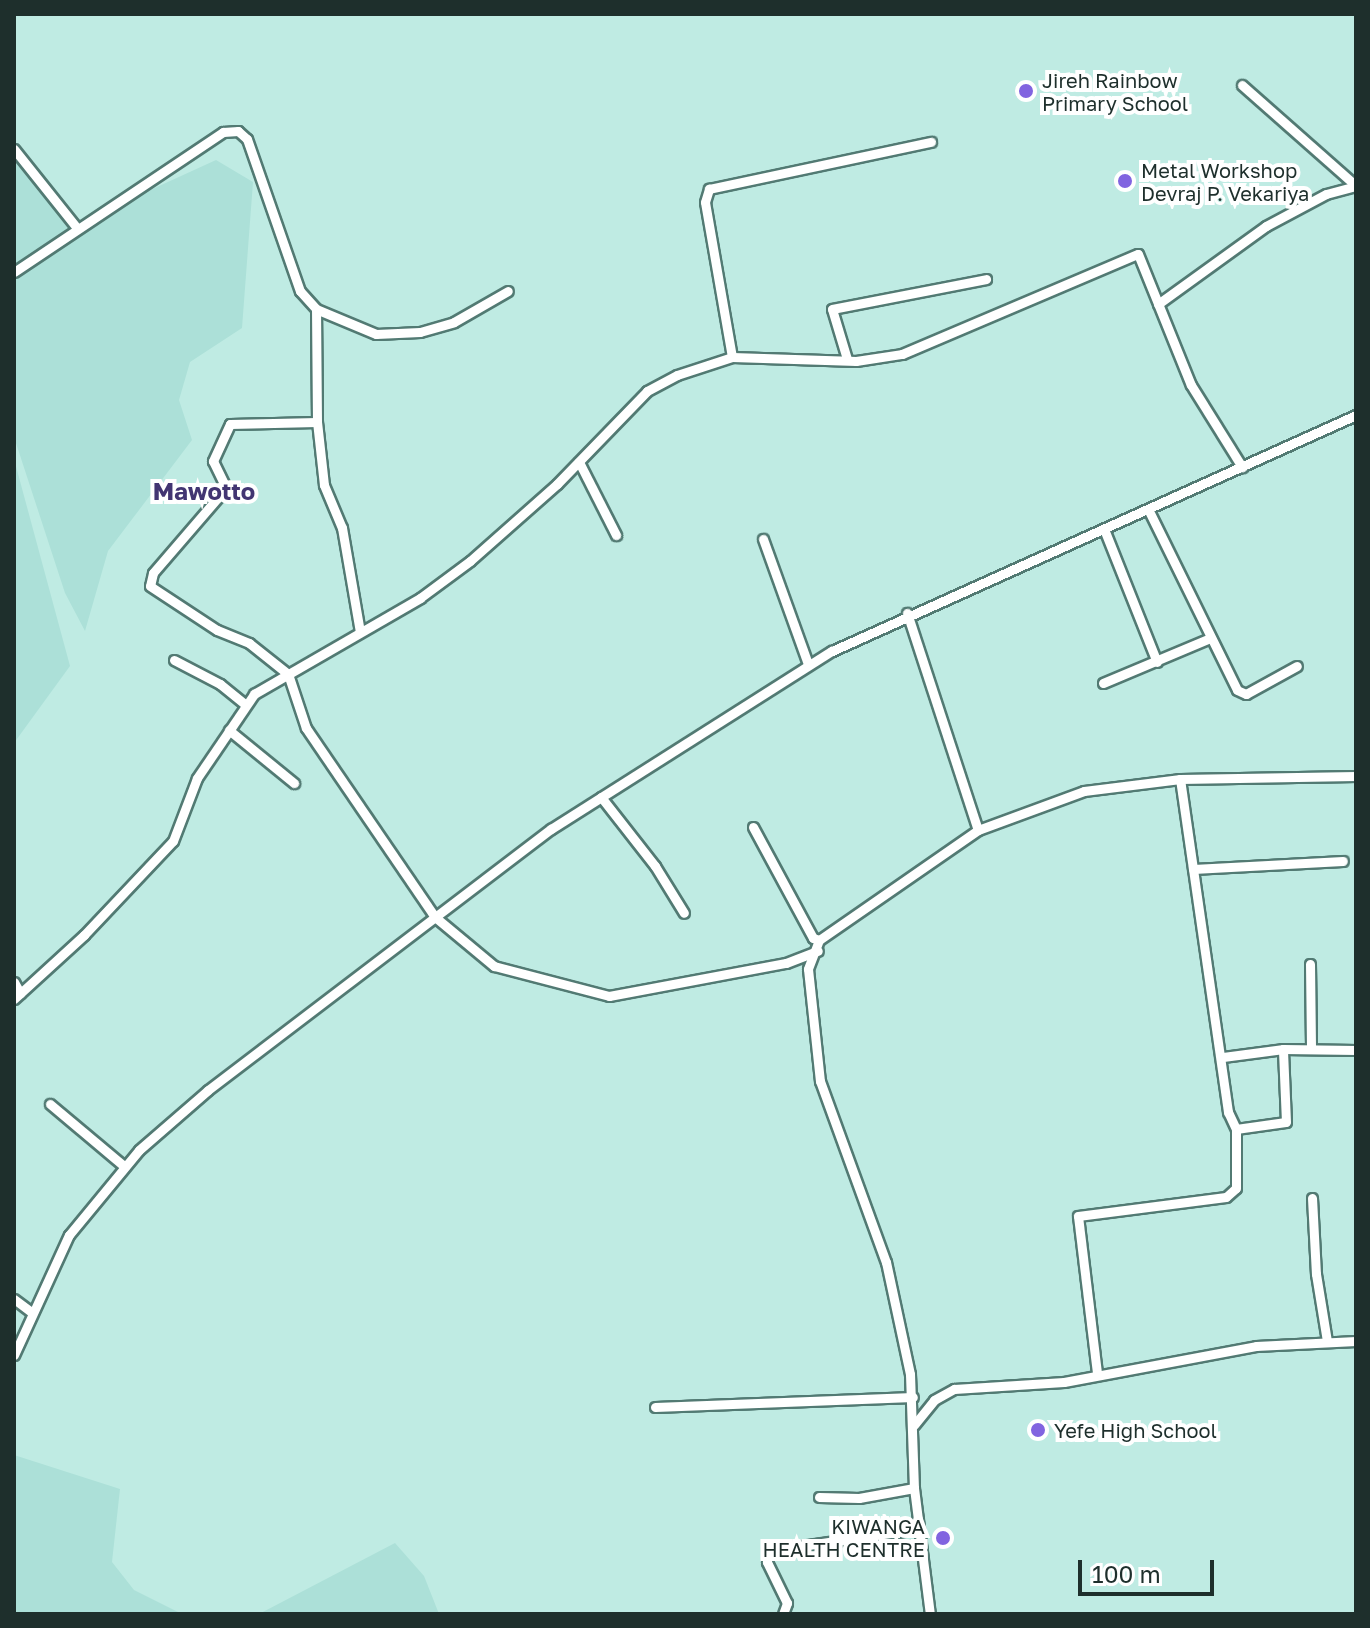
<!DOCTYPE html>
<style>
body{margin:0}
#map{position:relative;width:1370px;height:1628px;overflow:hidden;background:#bfebe3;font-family:"Golos Text",sans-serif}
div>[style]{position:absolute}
.built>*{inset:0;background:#ace0d8}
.roads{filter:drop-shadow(2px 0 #527a73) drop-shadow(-2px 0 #527a73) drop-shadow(0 2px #527a73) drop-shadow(0 -2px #527a73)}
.minor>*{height:9px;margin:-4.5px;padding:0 4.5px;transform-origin:4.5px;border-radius:4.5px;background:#fff}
.dots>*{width:22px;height:22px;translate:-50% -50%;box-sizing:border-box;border:4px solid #fff;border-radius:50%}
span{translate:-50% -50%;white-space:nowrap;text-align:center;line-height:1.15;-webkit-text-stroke:8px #fff;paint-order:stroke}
.poi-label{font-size:20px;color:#1e2f2c}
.left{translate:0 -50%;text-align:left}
.right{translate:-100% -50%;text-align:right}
.quarter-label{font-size:24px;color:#423572;font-weight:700}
.frame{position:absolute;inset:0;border:16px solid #1e2f2c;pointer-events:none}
.scale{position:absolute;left:1078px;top:1560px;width:136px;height:36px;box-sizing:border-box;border:4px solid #1e2f2c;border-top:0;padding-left:10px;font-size:24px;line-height:28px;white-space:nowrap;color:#1e2f2c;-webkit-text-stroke:6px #fff;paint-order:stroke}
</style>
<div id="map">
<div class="built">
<div style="clip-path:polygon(14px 149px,76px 224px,216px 160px,253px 182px,242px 328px,190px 362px,179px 400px,192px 440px,108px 551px,85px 631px,65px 593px,14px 437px)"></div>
<div style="clip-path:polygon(14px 459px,70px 666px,14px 743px)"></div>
<div style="clip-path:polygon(14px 1455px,120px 1489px,112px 1562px,134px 1590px,182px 1614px,14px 1614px)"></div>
<div style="clip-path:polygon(395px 1543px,424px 1576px,439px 1614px,259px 1614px)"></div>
</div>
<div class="roads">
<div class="minor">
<div style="left:1242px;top:85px;width:152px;rotate:41.5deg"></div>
<div style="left:14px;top:149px;width:101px;rotate:51.4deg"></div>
<div style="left:14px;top:272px;width:252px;rotate:-33.8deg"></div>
<div style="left:223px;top:132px;width:15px;rotate:-4deg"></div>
<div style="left:238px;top:131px;width:12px;rotate:42deg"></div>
<div style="left:247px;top:139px;width:161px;rotate:70.8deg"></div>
<div style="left:300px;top:291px;width:24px;rotate:48deg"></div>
<div style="left:1158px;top:304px;width:133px;rotate:-35.8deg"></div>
<div style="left:1266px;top:226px;width:68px;rotate:-28.1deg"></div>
<div style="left:1326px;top:194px;width:31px;rotate:-15deg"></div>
<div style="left:732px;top:357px;width:157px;rotate:-99.9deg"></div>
<div style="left:705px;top:202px;width:14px;rotate:-73deg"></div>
<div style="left:709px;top:189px;width:227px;rotate:-12deg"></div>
<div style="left:847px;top:359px;width:52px;rotate:-106.7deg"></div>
<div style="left:832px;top:309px;width:157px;rotate:-11deg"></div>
<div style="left:317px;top:422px;width:87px;rotate:178.7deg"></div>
<div style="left:230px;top:424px;width:41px;rotate:114.7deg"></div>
<div style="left:213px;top:461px;width:30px;rotate:64deg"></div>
<div style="left:226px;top:488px;width:112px;rotate:130.7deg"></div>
<div style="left:153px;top:573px;width:13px;rotate:103deg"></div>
<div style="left:150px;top:586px;width:80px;rotate:33.3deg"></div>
<div style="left:217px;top:630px;width:35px;rotate:22deg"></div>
<div style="left:249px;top:643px;width:50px;rotate:38.5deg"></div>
<div style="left:288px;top:674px;width:57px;rotate:71.6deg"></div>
<div style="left:306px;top:728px;width:229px;rotate:55.7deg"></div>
<div style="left:435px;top:917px;width:77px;rotate:39.7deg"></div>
<div style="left:494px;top:966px;width:119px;rotate:14.6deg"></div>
<div style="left:609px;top:996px;width:180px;rotate:-10.6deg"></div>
<div style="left:786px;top:963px;width:34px;rotate:-21deg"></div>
<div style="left:579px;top:462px;width:82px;rotate:63.1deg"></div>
<div style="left:1149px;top:511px;width:199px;rotate:63.8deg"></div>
<div style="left:1237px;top:690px;width:10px;rotate:24deg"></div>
<div style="left:1246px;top:694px;width:58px;rotate:-28.8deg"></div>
<div style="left:1104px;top:529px;width:143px;rotate:68.3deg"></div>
<div style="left:763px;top:539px;width:133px;rotate:70.2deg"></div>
<div style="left:907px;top:613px;width:228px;rotate:71.9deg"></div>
<div style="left:978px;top:830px;width:193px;rotate:145.3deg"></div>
<div style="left:819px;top:940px;width:31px;rotate:111deg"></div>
<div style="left:808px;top:969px;width:113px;rotate:83.9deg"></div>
<div style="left:820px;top:1081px;width:193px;rotate:70deg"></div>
<div style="left:886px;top:1262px;width:115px;rotate:77.9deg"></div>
<div style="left:910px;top:1374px;width:114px;rotate:88deg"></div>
<div style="left:914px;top:1488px;width:127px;rotate:82.8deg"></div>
<div style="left:360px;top:632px;width:106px;rotate:-99.8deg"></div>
<div style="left:342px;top:528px;width:47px;rotate:-112.7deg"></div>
<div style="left:324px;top:485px;width:63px;rotate:-96.3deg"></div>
<div style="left:317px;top:422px;width:113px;rotate:-90.5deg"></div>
<div style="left:316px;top:309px;width:65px;rotate:22.6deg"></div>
<div style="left:376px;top:334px;width:44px;rotate:-2.6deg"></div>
<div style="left:420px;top:332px;width:35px;rotate:-16deg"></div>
<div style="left:454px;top:322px;width:62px;rotate:-29.9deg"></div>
<div style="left:174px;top:660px;width:52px;rotate:27.6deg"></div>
<div style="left:220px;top:684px;width:33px;rotate:39deg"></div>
<div style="left:1103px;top:683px;width:116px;rotate:-22.8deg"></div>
<div style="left:229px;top:730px;width:84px;rotate:39.2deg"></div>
<div style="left:601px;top:797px;width:88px;rotate:52deg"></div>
<div style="left:655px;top:866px;width:55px;rotate:58.3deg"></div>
<div style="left:753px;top:827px;width:126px;rotate:61.6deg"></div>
<div style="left:813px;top:938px;width:6px;rotate:18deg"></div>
<div style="left:978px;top:830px;width:113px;rotate:-20.2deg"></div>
<div style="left:1084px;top:791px;width:97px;rotate:-7.1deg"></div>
<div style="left:1180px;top:779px;width:176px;rotate:-1deg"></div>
<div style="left:1193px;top:869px;width:150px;rotate:-3.1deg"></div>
<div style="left:1310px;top:964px;width:84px;rotate:89.3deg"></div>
<div style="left:14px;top:982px;width:13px;rotate:61deg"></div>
<div style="left:14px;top:999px;width:95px;rotate:-42.4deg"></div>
<div style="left:84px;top:935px;width:129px;rotate:-46.6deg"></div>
<div style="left:173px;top:841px;width:67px;rotate:-69.1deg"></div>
<div style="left:197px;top:778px;width:102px;rotate:-55.8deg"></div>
<div style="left:254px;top:694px;width:192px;rotate:-30deg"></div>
<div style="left:420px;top:598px;width:62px;rotate:-36.5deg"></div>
<div style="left:470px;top:561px;width:116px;rotate:-41.5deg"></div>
<div style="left:557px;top:484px;width:129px;rotate:-45.9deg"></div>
<div style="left:647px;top:391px;width:34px;rotate:-28deg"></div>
<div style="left:677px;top:375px;width:58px;rotate:-18.1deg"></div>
<div style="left:732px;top:357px;width:124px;rotate:1.8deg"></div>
<div style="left:856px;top:361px;width:47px;rotate:-8.7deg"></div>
<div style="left:902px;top:354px;width:256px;rotate:-23deg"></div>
<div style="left:1138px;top:254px;width:141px;rotate:68deg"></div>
<div style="left:1191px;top:385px;width:97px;rotate:58.1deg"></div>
<div style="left:1223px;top:1057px;width:61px;rotate:-7.6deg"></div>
<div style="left:1283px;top:1049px;width:73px;rotate:0.8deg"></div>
<div style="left:50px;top:1104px;width:97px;rotate:40deg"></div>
<div style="left:1236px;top:1129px;width:50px;rotate:-8deg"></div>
<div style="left:1286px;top:1122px;width:73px;rotate:-92.4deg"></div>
<div style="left:1312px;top:1198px;width:76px;rotate:87deg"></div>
<div style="left:1316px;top:1274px;width:68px;rotate:80.7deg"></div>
<div style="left:14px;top:1299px;width:21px;rotate:37deg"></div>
<div style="left:14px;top:1355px;width:132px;rotate:-65.4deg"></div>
<div style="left:69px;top:1235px;width:110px;rotate:-50.5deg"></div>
<div style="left:139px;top:1150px;width:91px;rotate:-41deg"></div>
<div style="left:208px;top:1090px;width:431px;rotate:-37.3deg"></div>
<div style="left:551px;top:829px;width:333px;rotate:-32.4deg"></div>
<div style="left:832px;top:651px;width:575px;rotate:-24.25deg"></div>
<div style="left:1097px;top:1373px;width:158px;rotate:-96.9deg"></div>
<div style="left:1078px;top:1216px;width:149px;rotate:-7.3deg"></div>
<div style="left:1226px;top:1197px;width:13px;rotate:-42deg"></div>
<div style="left:1236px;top:1188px;width:59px;rotate:-90deg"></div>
<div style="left:1236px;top:1129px;width:19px;rotate:-115deg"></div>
<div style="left:1228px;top:1112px;width:336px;rotate:-98.2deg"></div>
<div style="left:655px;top:1407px;width:258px;rotate:-2.2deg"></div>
<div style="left:914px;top:1425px;width:32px;rotate:-51deg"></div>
<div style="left:934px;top:1400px;width:23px;rotate:-29deg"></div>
<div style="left:954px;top:1389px;width:110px;rotate:-3.6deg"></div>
<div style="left:1064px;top:1382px;width:195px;rotate:-10.6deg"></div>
<div style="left:1256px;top:1346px;width:100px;rotate:-2.9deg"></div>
<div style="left:819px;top:1497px;width:40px;rotate:1.4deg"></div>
<div style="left:859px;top:1498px;width:56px;rotate:-10.3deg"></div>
<div style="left:783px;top:1614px;width:12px;rotate:-70deg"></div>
<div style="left:787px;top:1603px;width:46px;rotate:-116deg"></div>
<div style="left:767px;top:1562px;width:11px;rotate:-90deg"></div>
<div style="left:767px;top:1551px;width:152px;rotate:-8.3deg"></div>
</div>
</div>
<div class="dots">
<div style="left:1026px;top:91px;background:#8164e0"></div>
<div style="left:1125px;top:181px;background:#8164e0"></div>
<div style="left:1038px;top:1430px;background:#8164e0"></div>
<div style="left:943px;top:1538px;background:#8164e0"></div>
</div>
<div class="poi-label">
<span class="left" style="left:1042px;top:92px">Jireh Rainbow<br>Primary School</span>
<span class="left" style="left:1141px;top:182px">Metal Workshop<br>Devraj P. Vekariya</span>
<span class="left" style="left:1054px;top:1430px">Yefe High School</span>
<span class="right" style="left:925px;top:1538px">KIWANGA<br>HEALTH CENTRE</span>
</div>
<div class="quarter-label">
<span style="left:204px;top:491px">Mawotto</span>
</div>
<div class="frame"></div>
<div class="scale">100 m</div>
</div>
